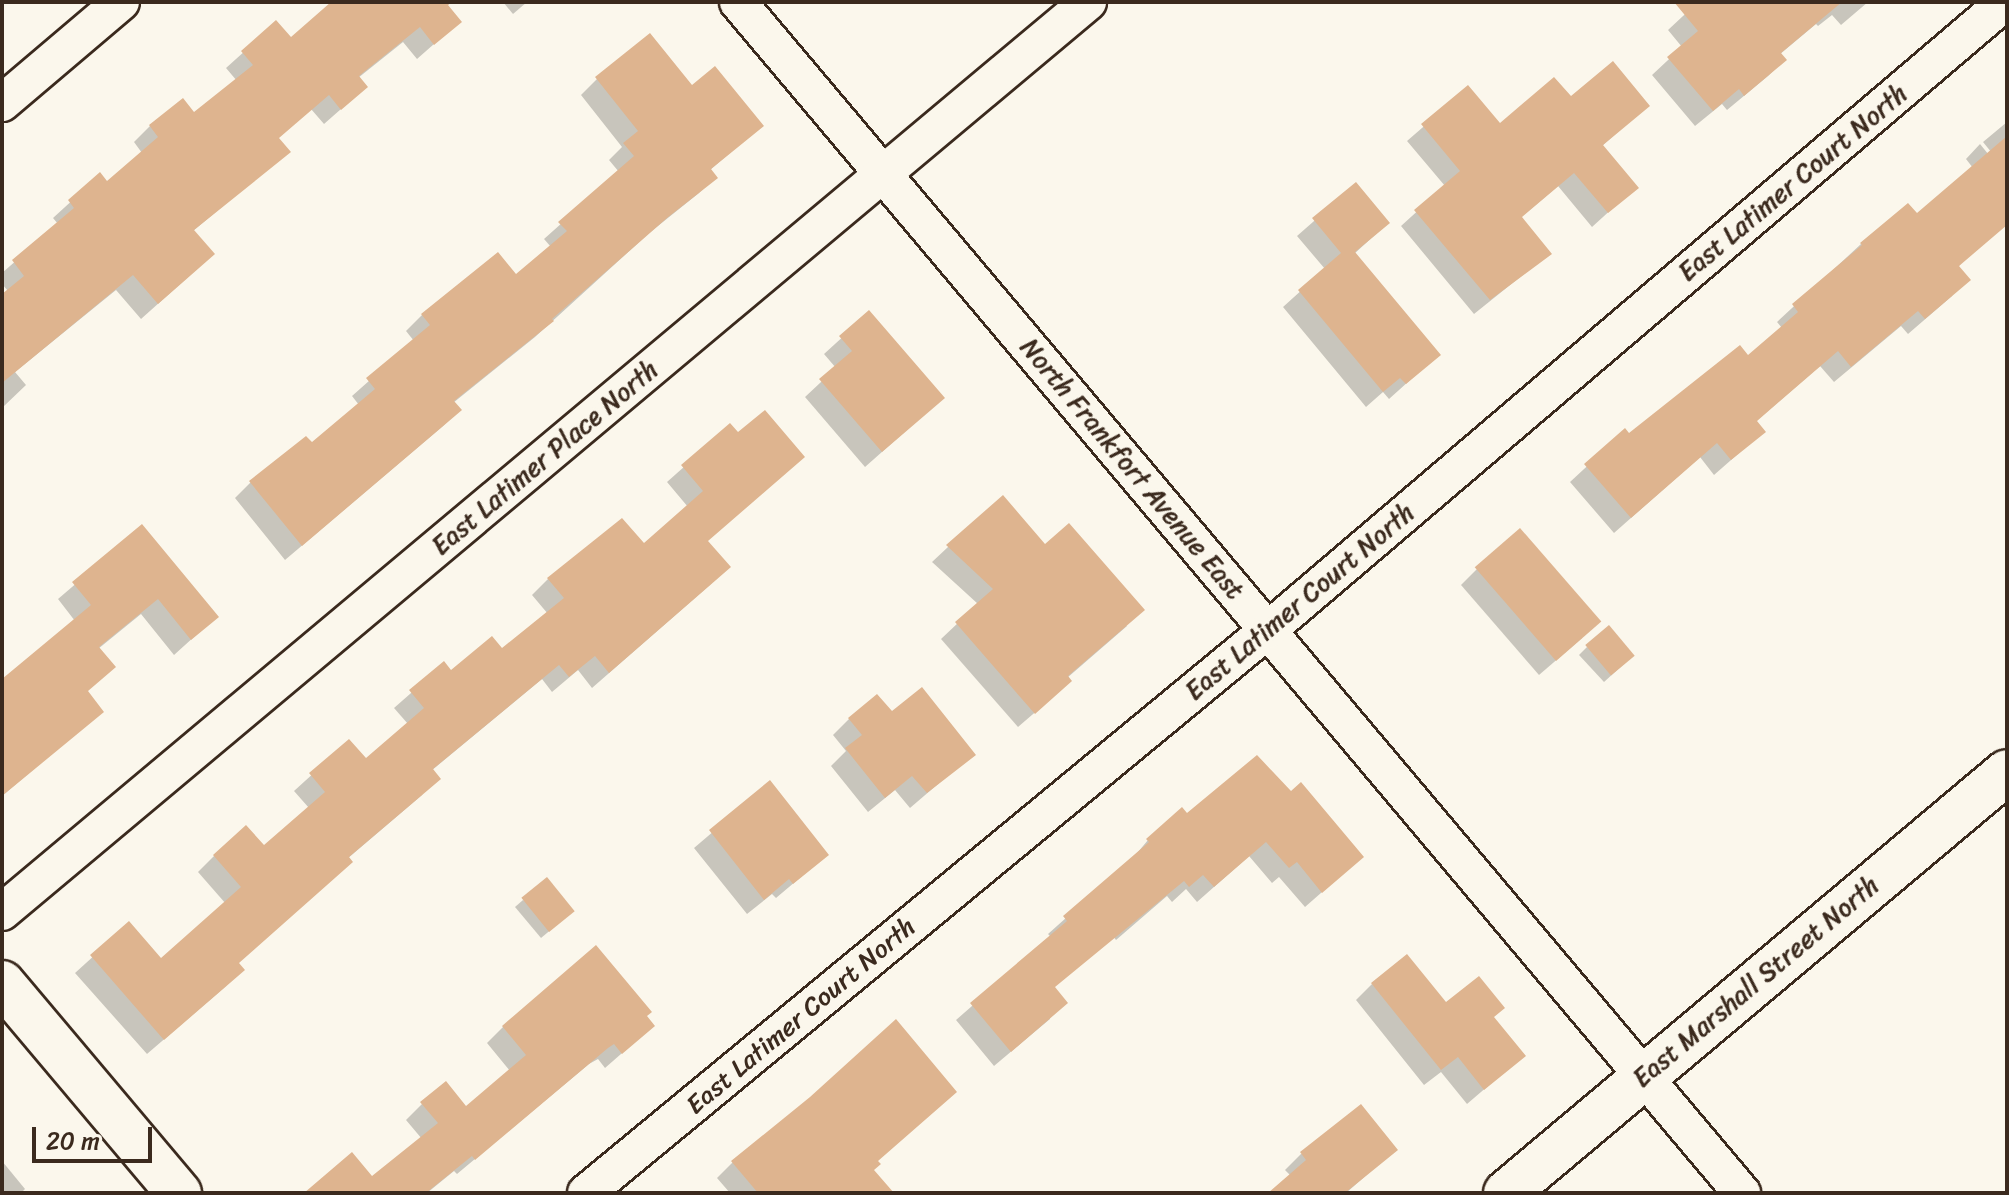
<!DOCTYPE html>
<style>
body{margin:0}
#map{position:relative;width:2009px;height:1195px;overflow:hidden;background:#fbf7ec;font-family:Sriracha,sans-serif}
div>[style]{position:absolute}
.shadow>*{inset:0;background:#0003}
.building>*{inset:0;background:#deb48f;transform-origin:0 0}
.roads{filter:drop-shadow(2px 0 #3b2a1e) drop-shadow(-2px 0 #3b2a1e) drop-shadow(0 2px #3b2a1e) drop-shadow(0 -2px #3b2a1e)}
.street>*{height:36px;margin:-18px;padding:0 18px;transform-origin:18px;border-radius:18px;background:#fbf7ec}
.secondary>*{height:44px;margin:-22px;padding:0 22px;transform-origin:22px;border-radius:22px;background:#fbf7ec}
span{translate:-50% -50%;white-space:nowrap;text-align:center;line-height:1.15;-webkit-text-stroke:6px #fbf7ec;paint-order:stroke}
.street-label{font-size:26px;color:#3b2a1e}
.frame{position:absolute;inset:0;border:4px solid #3b2a1e;pointer-events:none}
.scale{position:absolute;left:32px;top:1127px;width:120px;height:36px;box-sizing:border-box;border:4px solid #3b2a1e;border-top:0;padding-left:10px;font-size:24px;line-height:28px;white-space:nowrap;color:#3b2a1e;-webkit-text-stroke:6px #fbf7ec;paint-order:stroke}
</style>
<div id="map">
<div class="shadow">
<div style="clip-path:polygon(328px 2px,451px 2px,446px 6px,459px 22px,417px 59px,403px 42px,358px 78px,349px 102px,324px 124px,311px 109px,277px 139px,288px 152px,193px 231px,197px 269px,141px 319px,116px 290px,15px 372px,26px 385px,2px 408px,2px 296px,8px 291px,2px 284px,2px 273px,58px 224px,53px 218px,100px 175px,107px 184px,142px 153px,134px 142px,150px 126px,182px 101px,194px 115px,237px 81px,226px 68px,276px 23px,290px 40px,331px 5px)"></div>
<div style="clip-path:polygon(503px 2px,527px 2px,513px 14px)"></div>
<div style="clip-path:polygon(1698px 2px,1868px 2px,1841px 25px,1832px 15px,1818px 26px,1816px 24px,1779px 55px,1784px 60px,1768px 76px,1727px 110px,1722px 104px,1695px 126px,1652px 75px,1682px 47px,1668px 30px)"></div>
<div style="clip-path:polygon(597px 79px,691px 87px,761px 126px,710px 170px,715px 177px,699px 193px,648px 234px,535px 337px,453px 403px,459px 410px,443px 426px,285px 560px,235px 498px,251px 482px,312px 445px,359px 405px,352px 396px,414px 341px,406px 331px,422px 315px,516px 276px,551px 247px,544px 239px,619px 172px,609px 160px,622px 147px,581px 95px)"></div>
<div style="clip-path:polygon(1468px 88px,1499px 126px,1570px 99px,1648px 105px,1602px 146px,1636px 187px,1592px 227px,1558px 186px,1520px 218px,1550px 253px,1474px 314px,1401px 226px,1445px 186px,1407px 141px)"></div>
<div style="clip-path:polygon(2007px 122px,2007px 210px,1958px 267px,1952px 296px,1908px 334px,1901px 326px,1834px 382px,1820px 366px,1755px 422px,1763px 432px,1714px 475px,1700px 457px,1614px 533px,1570px 482px,1625px 431px,1629px 436px,1748px 358px,1782px 328px,1777px 322px,1861px 244px,1907px 205px,1917px 216px,1973px 168px,1966px 159px,1980px 144px,1993px 160px,1996px 158px,1983px 142px)"></div>
<div style="clip-path:polygon(1355px 185px,1388px 223px,1354px 254px,1438px 355px,1389px 399px,1383px 392px,1366px 407px,1283px 307px,1325px 269px,1297px 236px)"></div>
<div style="clip-path:polygon(869px 313px,926px 413px,865px 467px,805px 397px,836px 368px,824px 354px)"></div>
<div style="clip-path:polygon(730px 426px,706px 542px,712px 583px,592px 688px,578px 670px,552px 692px,542px 679px,431px 771px,422px 795px,347px 859px,237px 964px,226px 986px,147px 1054px,75px 973px,129px 924px,161px 961px,226px 904px,198px 872px,214px 856px,246px 828px,264px 848px,309px 808px,294px 791px,349px 741px,366px 761px,408px 724px,394px 708px,444px 664px,451px 673px,502px 651px,548px 614px,532px 595px,548px 579px,643px 546px,688px 507px,667px 482px)"></div>
<div style="clip-path:polygon(142px 527px,216px 617px,174px 655px,141px 614px,98px 649px,86px 692px,102px 711px,2px 796px,2px 681px,75px 621px,58px 599px)"></div>
<div style="clip-path:polygon(948px 547px,1044px 547px,1127px 626px,1067px 678px,1054px 696px,1018px 727px,941px 639px,978px 604px,932px 562px)"></div>
<div style="clip-path:polygon(1477px 569px,1582px 638px,1539px 675px,1461px 585px)"></div>
<div style="clip-path:polygon(1587px 647px,1625px 663px,1604px 682px,1579px 655px)"></div>
<div style="clip-path:polygon(891px 714px,973px 754px,910px 808px,895px 790px,868px 812px,831px 766px,846px 751px,833px 735px,849px 719px)"></div>
<div style="clip-path:polygon(770px 783px,827px 855px,776px 898px,772px 894px,747px 914px,694px 848px)"></div>
<div style="clip-path:polygon(1291px 793px,1362px 857px,1305px 907px,1279px 877px,1272px 883px,1249px 856px,1197px 902px,1186px 889px,1172px 902px,1167px 896px,1116px 940px,1113px 936px,1053px 988px,1050px 1019px,994px 1066px,956px 1020px,1051px 937px,1048px 934px,1133px 858px,1148px 840px,1187px 816px)"></div>
<div style="clip-path:polygon(523px 900px,565px 918px,541px 938px,515px 907px)"></div>
<div style="clip-path:polygon(1372px 984px,1492px 1018px,1523px 1056px,1467px 1104px,1441px 1072px,1424px 1085px,1356px 1000px)"></div>
<div style="clip-path:polygon(645px 1017px,653px 1026px,605px 1068px,598px 1059px,589px 1064px,457px 1174px,454px 1171px,427px 1193px,307px 1193px,372px 1179px,422px 1139px,406px 1120px,422px 1104px,466px 1108px,510px 1071px,487px 1043px,503px 1027px)"></div>
<div style="clip-path:polygon(1395px 1150px,1346px 1193px,1271px 1193px,1291px 1176px,1285px 1170px,1301px 1154px)"></div>
<div style="clip-path:polygon(2px 1161px,25px 1189px,21px 1193px,2px 1193px)"></div>
<div style="clip-path:polygon(733px 1162px,876px 1162px,872px 1171px,891px 1193px,730px 1193px,717px 1178px)"></div>
</div>
<div class="building">
<div style="clip-path:polygon(331px 2px,452px 2px,448px 5px,462px 22px,434px 45px,420px 27px,359px 76px,368px 87px,341px 110px,329px 95px,279px 138px,291px 152px,194px 230px,215px 254px,158px 304px,133px 275px,2px 383px,2px 294px,24px 276px,12px 260px,74px 208px,68px 200px,100px 172px,107px 181px,158px 137px,149px 125px,183px 98px,194px 112px,253px 65px,241px 51px,276px 20px,291px 37px)"></div>
<div style="clip-path:polygon(1674px 2px,1842px 2px,1781px 53px,1787px 60px,1744px 96px,1739px 89px,1713px 111px,1667px 57px,1698px 31px)"></div>
<div style="clip-path:polygon(650px 33px,692px 85px,715px 66px,764px 126px,711px 169px,718px 178px,667px 218px,552px 319px,554px 321px,454px 401px,462px 410px,302px 546px,249px 481px,306px 436px,312px 442px,375px 389px,366px 378px,430px 325px,421px 314px,498px 252px,516px 274px,567px 231px,558px 222px,634px 156px,623px 143px,638px 131px,595px 77px)"></div>
<div style="clip-path:polygon(1613px 61px,1650px 106px,1603px 145px,1639px 188px,1608px 213px,1574px 173px,1522px 217px,1552px 254px,1490px 300px,1414px 210px,1460px 171px,1421px 124px,1468px 85px,1500px 123px,1554px 77px,1571px 96px)"></div>
<div style="clip-path:polygon(2007px 136px,2007px 225px,1959px 266px,1971px 280px,1925px 319px,1918px 311px,1851px 367px,1838px 351px,1757px 421px,1766px 432px,1731px 460px,1717px 443px,1631px 518px,1584px 464px,1625px 428px,1629px 433px,1740px 345px,1748px 355px,1798px 312px,1792px 304px,1862px 245px,1860px 243px,1908px 203px,1917px 213px)"></div>
<div style="clip-path:polygon(1356px 182px,1390px 223px,1355px 252px,1441px 355px,1406px 384px,1400px 378px,1383px 392px,1298px 290px,1341px 253px,1312px 218px)"></div>
<div style="clip-path:polygon(869px 310px,945px 398px,882px 452px,819px 379px,852px 351px,839px 336px)"></div>
<div style="clip-path:polygon(765px 410px,805px 457px,708px 541px,731px 567px,609px 673px,595px 656px,569px 677px,559px 665px,433px 769px,441px 779px,349px 857px,353px 862px,239px 963px,245px 970px,164px 1040px,90px 955px,129px 921px,161px 958px,241px 887px,213px 855px,246px 825px,264px 845px,325px 792px,309px 773px,349px 739px,366px 758px,424px 708px,409px 690px,444px 661px,451px 670px,492px 636px,502px 648px,564px 598px,547px 578px,622px 518px,644px 543px,703px 491px,681px 465px,730px 423px,738px 432px)"></div>
<div style="clip-path:polygon(1003px 495px,1045px 544px,1069px 523px,1145px 610px,1068px 676px,1072px 681px,1035px 714px,955px 622px,993px 589px,946px 545px)"></div>
<div style="clip-path:polygon(142px 524px,219px 617px,191px 640px,158px 599px,99px 647px,116px 667px,88px 691px,104px 712px,2px 796px,2px 679px,91px 605px,72px 582px)"></div>
<div style="left:1520px;top:528px;width:124px;height:60px;rotate:49deg"></div>
<div style="left:1609px;top:625px;width:40px;height:31px;rotate:50deg"></div>
<div style="clip-path:polygon(922px 687px,976px 755px,927px 793px,912px 776px,885px 798px,845px 748px,862px 735px,848px 718px,877px 694px,892px 711px)"></div>
<div style="clip-path:polygon(1257px 755px,1291px 791px,1301px 782px,1364px 857px,1322px 893px,1297px 862px,1289px 868px,1266px 842px,1214px 887px,1203px 875px,1189px 887px,1184px 881px,1055px 987px,1068px 1003px,1011px 1052px,970px 1003px,1067px 921px,1063px 916px,1149px 842px,1146px 839px,1182px 807px,1187px 813px)"></div>
<div style="clip-path:polygon(770px 780px,829px 855px,793px 884px,789px 879px,764px 900px,709px 830px)"></div>
<div style="left:547px;top:877px;width:44px;height:33px;rotate:51deg"></div>
<div style="clip-path:polygon(596px 945px,652px 1012px,647px 1016px,655px 1026px,622px 1054px,614px 1044px,608px 1048px,475px 1160px,472px 1156px,426px 1193px,304px 1193px,352px 1152px,372px 1176px,438px 1123px,420px 1102px,446px 1081px,466px 1106px,526px 1055px,502px 1026px)"></div>
<div style="clip-path:polygon(1407px 954px,1446px 1002px,1479px 976px,1505px 1008px,1494px 1017px,1526px 1056px,1484px 1090px,1458px 1057px,1441px 1070px,1371px 983px)"></div>
<div style="clip-path:polygon(896px 1019px,957px 1092px,878px 1161px,881px 1164px,874px 1170px,894px 1193px,758px 1193px,731px 1161px,810px 1097px)"></div>
<div style="clip-path:polygon(1361px 1104px,1398px 1150px,1345px 1193px,1268px 1193px,1306px 1160px,1300px 1152px)"></div>
</div>
<div class="roads">
<div class="street">
<div style="left:738px;top:2px;width:1558px;rotate:49.87deg"></div>
<div style="left:2px;top:103px;width:156px;rotate:-40.3deg"></div>
<div style="left:2px;top:912px;width:1417px;rotate:-39.96deg"></div>
<div style="left:586px;top:1193px;width:884px;rotate:-39.54deg"></div>
<div style="left:1268px;top:630px;width:968px;rotate:-40.43deg"></div>
</div>
<div class="secondary">
<div style="left:2px;top:983px;width:275px;rotate:49.9deg"></div>
<div style="left:1506px;top:1193px;width:654px;rotate:-40.04deg"></div>
</div>
</div>
<div class="street-label">
<span style="left:1793px;top:183px;rotate:-40deg">East Latimer Court North</span>
<span style="left:545px;top:458px;rotate:-40deg">East Latimer Place North</span>
<span style="left:1132px;top:469px;rotate:50deg">North Frankfort Avenue East</span>
<span style="left:1300px;top:602px;rotate:-40deg">East Latimer Court North</span>
<span style="left:1756px;top:982px;rotate:-40deg">East Marshall Street North</span>
<span style="left:801px;top:1016px;rotate:-40deg">East Latimer Court North</span>
</div>
<div class="frame"></div>
<div class="scale">20 m</div>
</div>
